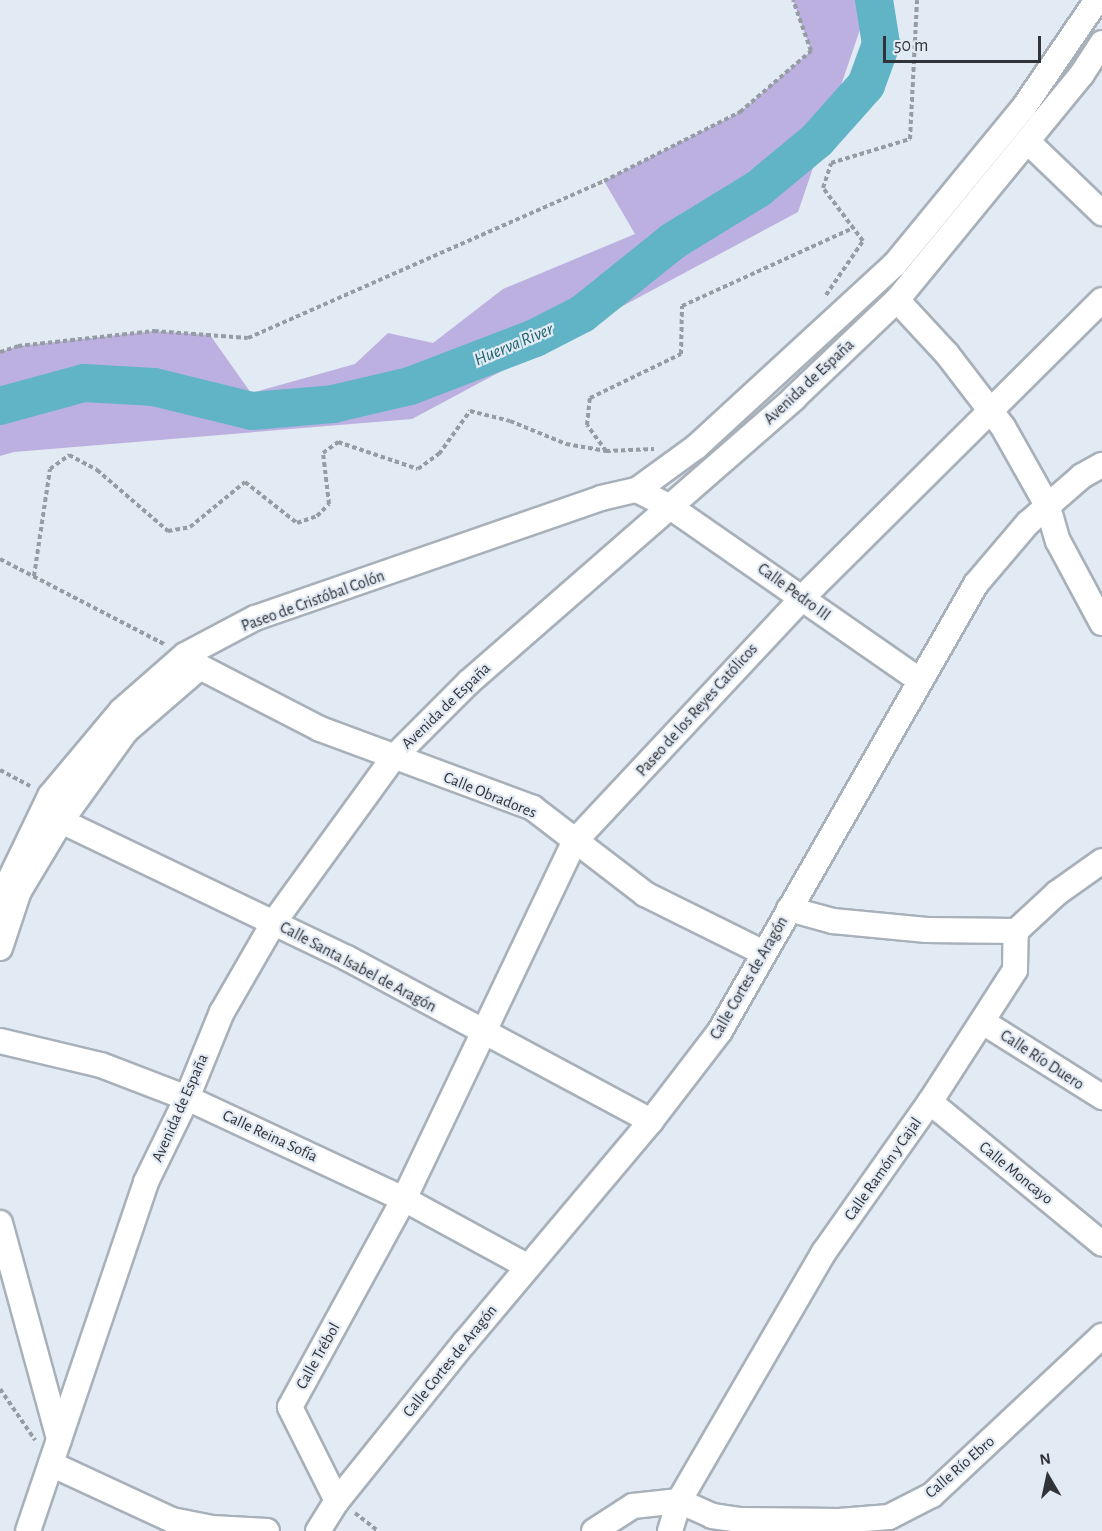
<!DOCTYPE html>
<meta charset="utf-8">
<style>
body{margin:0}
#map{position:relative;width:1102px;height:1531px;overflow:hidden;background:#e2eaf4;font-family:"Alegreya Sans",sans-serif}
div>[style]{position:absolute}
.green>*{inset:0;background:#bcb0e0}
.river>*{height:38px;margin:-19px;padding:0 19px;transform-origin:19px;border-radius:19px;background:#61b4c5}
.path>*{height:4px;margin-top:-2px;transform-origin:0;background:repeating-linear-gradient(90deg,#969ca3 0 4.5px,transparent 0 7.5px)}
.roads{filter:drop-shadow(2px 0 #a8b0b9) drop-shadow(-2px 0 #a8b0b9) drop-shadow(0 2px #a8b0b9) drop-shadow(0 -2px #a8b0b9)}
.street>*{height:24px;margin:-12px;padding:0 12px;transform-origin:12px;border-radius:12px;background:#fff}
span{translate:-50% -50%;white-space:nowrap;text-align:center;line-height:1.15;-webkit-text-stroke:4.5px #e2eaf4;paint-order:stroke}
.street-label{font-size:16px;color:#303337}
.water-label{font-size:18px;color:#1e626e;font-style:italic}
.north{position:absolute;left:1018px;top:1447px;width:60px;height:60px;-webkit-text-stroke:4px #e2eaf4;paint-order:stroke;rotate:351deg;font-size:16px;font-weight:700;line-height:24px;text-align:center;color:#303337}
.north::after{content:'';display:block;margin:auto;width:21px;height:27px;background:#303337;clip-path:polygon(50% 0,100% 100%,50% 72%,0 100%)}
.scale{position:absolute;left:883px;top:36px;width:158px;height:27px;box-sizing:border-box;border:3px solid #303337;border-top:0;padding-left:8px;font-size:18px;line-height:21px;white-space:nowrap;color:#303337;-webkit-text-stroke:4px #e2eaf4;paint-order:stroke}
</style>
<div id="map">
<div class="green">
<div style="clip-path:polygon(793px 0,870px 0,798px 212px,412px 419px,14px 452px,0 456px,0 352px,18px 346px,154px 331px,210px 335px,251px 393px,355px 364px,388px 333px,433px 343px,503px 289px,635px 234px,604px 181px,740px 112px,811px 51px)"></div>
</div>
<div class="river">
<div style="left:0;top:406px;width:87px;rotate:-15.3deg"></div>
<div style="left:84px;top:383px;width:70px;rotate:3.3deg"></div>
<div style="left:154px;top:387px;width:101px;rotate:13.8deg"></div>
<div style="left:252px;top:411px;width:81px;rotate:-4.9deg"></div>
<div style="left:333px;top:404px;width:79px;rotate:-13.2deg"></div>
<div style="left:410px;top:386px;width:134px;rotate:-21deg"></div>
<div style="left:535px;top:338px;width:53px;rotate:-27.1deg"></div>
<div style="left:582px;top:314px;width:117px;rotate:-38.7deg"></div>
<div style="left:673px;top:241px;width:100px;rotate:-31.5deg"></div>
<div style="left:758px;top:189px;width:77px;rotate:-39.7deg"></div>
<div style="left:817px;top:140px;width:74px;rotate:-48.3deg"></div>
<div style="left:866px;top:85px;width:44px;rotate:-69.9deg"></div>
<div style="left:881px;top:44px;width:45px;rotate:-99deg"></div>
</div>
<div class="path">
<div style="left:826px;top:295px;width:65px;rotate:-55.6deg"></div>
<div style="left:863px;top:241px;width:66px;rotate:-127deg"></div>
<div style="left:823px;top:188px;width:26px;rotate:-72deg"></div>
<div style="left:831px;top:163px;width:83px;rotate:-16.9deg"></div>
<div style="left:910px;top:139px;width:139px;rotate:-87.1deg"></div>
<div style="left:0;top:352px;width:19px;rotate:-18deg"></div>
<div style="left:18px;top:346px;width:137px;rotate:-6.3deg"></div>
<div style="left:154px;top:331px;width:94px;rotate:4.3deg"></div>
<div style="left:248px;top:338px;width:389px;rotate:-23.8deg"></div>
<div style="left:604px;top:181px;width:153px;rotate:-26.9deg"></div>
<div style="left:740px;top:112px;width:94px;rotate:-40.7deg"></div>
<div style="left:811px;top:51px;width:54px;rotate:-109.4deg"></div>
<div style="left:606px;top:451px;width:32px;rotate:-126deg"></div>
<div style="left:587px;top:425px;width:27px;rotate:-84deg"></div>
<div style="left:590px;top:398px;width:101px;rotate:-25.8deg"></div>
<div style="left:681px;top:354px;width:48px;rotate:-88.8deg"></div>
<div style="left:682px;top:306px;width:188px;rotate:-24.5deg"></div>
<div style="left:0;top:559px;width:185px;rotate:27.4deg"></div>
<div style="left:34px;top:576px;width:108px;rotate:-81.5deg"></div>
<div style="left:50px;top:469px;width:24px;rotate:-36deg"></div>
<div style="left:69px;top:455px;width:32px;rotate:28deg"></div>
<div style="left:97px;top:470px;width:94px;rotate:40.7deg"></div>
<div style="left:168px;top:531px;width:22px;rotate:-10deg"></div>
<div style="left:190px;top:527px;width:71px;rotate:-39.3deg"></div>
<div style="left:245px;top:482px;width:66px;rotate:38.3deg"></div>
<div style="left:297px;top:523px;width:21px;rotate:-19deg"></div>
<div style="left:317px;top:516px;width:17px;rotate:-45deg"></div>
<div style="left:329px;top:504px;width:51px;rotate:-96.7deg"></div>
<div style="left:323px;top:453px;width:19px;rotate:-36deg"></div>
<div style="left:338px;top:442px;width:84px;rotate:18.6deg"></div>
<div style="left:418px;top:469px;width:26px;rotate:-36deg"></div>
<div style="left:439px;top:454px;width:53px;rotate:-54.2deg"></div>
<div style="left:470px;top:411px;width:41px;rotate:14deg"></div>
<div style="left:510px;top:421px;width:61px;rotate:22.3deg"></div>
<div style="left:566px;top:444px;width:41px;rotate:9.9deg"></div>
<div style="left:606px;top:451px;width:48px;rotate:-2.4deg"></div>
<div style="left:0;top:770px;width:34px;rotate:28deg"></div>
<div style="left:0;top:1389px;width:62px;rotate:55.5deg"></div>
<div style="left:355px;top:1513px;width:29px;rotate:38deg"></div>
</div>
<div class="roads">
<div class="street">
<div style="left:1028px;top:142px;width:103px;rotate:43.8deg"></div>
<div style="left:897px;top:300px;width:74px;rotate:47.2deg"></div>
<div style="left:947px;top:354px;width:92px;rotate:52.5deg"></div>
<div style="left:1003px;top:427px;width:92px;rotate:60.6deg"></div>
<div style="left:1048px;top:507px;width:35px;rotate:74deg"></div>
<div style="left:1058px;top:541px;width:93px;rotate:61.8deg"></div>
<div style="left:637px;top:490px;width:73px;rotate:-36.1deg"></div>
<div style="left:696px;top:447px;width:270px;rotate:-42.6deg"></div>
<div style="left:895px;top:264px;width:203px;rotate:-50.6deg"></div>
<div style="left:1024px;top:107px;width:130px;rotate:-55.7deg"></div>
<div style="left:61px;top:821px;width:317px;rotate:25.6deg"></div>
<div style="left:347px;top:958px;width:345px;rotate:28.2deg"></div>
<div style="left:0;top:900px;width:115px;rotate:-64.3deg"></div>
<div style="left:50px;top:796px;width:111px;rotate:-50.1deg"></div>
<div style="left:121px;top:711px;width:85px;rotate:-41.2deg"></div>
<div style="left:185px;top:655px;width:79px;rotate:-27.9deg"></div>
<div style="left:255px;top:618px;width:366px;rotate:-19.1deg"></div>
<div style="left:601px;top:498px;width:37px;rotate:-13deg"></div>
<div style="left:637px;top:490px;width:36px;rotate:27deg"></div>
<div style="left:669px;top:506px;width:303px;rotate:34.8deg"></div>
<div style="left:789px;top:909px;width:46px;rotate:15.3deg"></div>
<div style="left:833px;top:921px;width:94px;rotate:5.5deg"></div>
<div style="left:927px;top:930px;width:89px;rotate:0.6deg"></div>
<div style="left:0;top:948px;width:60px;rotate:-71.6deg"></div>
<div style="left:19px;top:891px;width:82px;rotate:-59deg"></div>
<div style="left:61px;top:821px;width:111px;rotate:-54.2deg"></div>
<div style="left:126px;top:731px;width:98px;rotate:-40.9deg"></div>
<div style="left:200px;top:667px;width:135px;rotate:27.3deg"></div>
<div style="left:320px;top:729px;width:227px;rotate:20.3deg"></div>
<div style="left:533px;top:808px;width:141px;rotate:37.5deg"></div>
<div style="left:645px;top:894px;width:133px;rotate:26.4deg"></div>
<div style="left:983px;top:1022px;width:141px;rotate:32.2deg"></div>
<div style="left:0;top:1041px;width:104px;rotate:13.4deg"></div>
<div style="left:101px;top:1065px;width:92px;rotate:21deg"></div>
<div style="left:187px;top:1098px;width:239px;rotate:25deg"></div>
<div style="left:404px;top:1199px;width:140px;rotate:28.6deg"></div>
<div style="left:930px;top:1102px;width:223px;rotate:39.5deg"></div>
<div style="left:0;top:1223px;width:224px;rotate:74.7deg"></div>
<div style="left:51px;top:1464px;width:133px;rotate:24.8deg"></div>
<div style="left:172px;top:1520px;width:41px;rotate:11.3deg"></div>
<div style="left:212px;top:1528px;width:55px;rotate:3.1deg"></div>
<div style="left:337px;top:1501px;width:105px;rotate:-116.6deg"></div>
<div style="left:290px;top:1407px;width:237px;rotate:-61.3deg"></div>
<div style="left:404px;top:1199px;width:397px;rotate:-64.5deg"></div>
<div style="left:575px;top:841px;width:335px;rotate:-46.9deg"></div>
<div style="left:804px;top:596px;width:420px;rotate:-44.8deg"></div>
<div style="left:679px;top:1501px;width:36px;rotate:24deg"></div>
<div style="left:712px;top:1516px;width:29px;rotate:8deg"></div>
<div style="left:741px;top:1520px;width:98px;rotate:0.6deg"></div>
<div style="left:839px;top:1521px;width:50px;rotate:-4.6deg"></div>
<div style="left:889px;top:1517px;width:48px;rotate:-27.1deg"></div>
<div style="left:932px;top:1495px;width:233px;rotate:-43.1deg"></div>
<div style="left:28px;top:1531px;width:368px;rotate:-71.3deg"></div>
<div style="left:146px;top:1182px;width:93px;rotate:-64deg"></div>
<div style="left:187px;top:1098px;width:93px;rotate:-67.9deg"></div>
<div style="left:222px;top:1012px;width:104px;rotate:-60deg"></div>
<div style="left:274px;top:922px;width:204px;rotate:-54deg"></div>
<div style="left:394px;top:757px;width:106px;rotate:-45deg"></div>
<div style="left:469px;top:682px;width:432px;rotate:-41.1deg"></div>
<div style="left:794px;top:398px;width:142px;rotate:-43.6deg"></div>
<div style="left:897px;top:300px;width:292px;rotate:-50.7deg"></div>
<div style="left:1082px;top:74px;width:37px;rotate:-57deg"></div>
<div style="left:318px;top:1531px;width:36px;rotate:-58deg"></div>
<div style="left:337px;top:1501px;width:204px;rotate:-51.2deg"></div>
<div style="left:465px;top:1342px;width:289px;rotate:-49.9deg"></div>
<div style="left:651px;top:1121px;width:113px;rotate:-52.5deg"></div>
<div style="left:720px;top:1031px;width:515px;rotate:-60.2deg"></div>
<div style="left:976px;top:584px;width:80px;rotate:-49.6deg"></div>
<div style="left:1028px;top:523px;width:72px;rotate:-41deg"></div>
<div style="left:1082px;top:476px;width:23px;rotate:-29deg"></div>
<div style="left:594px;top:1531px;width:46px;rotate:-32.7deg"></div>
<div style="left:633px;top:1506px;width:46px;rotate:-6.2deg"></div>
<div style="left:670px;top:1531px;width:31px;rotate:-73deg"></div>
<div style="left:679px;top:1501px;width:288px;rotate:-59.8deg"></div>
<div style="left:824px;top:1252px;width:184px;rotate:-54.8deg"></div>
<div style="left:930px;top:1102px;width:157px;rotate:-57.2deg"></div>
<div style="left:1015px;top:970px;width:39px;rotate:-89deg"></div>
<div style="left:1016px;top:931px;width:56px;rotate:-42.8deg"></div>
<div style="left:1057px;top:893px;width:55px;rotate:-35.4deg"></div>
</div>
</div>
<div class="street-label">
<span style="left:809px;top:382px;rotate:-43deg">Avenida de España</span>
<span style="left:794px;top:592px;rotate:36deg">Calle Pedro III</span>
<span style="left:313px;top:601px;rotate:-20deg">Paseo de Cristóbal Colón</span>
<span style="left:446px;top:706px;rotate:-44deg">Avenida de España</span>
<span style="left:697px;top:710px;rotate:-48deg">Paseo de los Reyes Católicos</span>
<span style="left:490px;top:795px;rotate:22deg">Calle Obradores</span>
<span style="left:358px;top:967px;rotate:28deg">Calle Santa Isabel de Aragón</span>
<span style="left:749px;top:978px;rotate:-60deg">Calle Cortes de Aragón</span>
<span style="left:1042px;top:1060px;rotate:33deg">Calle Río Duero</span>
<span style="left:180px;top:1108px;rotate:-66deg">Avenida de España</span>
<span style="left:270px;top:1136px;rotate:25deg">Calle Reina Sofía</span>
<span style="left:883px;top:1169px;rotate:-55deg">Calle Ramón y Cajal</span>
<span style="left:1016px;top:1173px;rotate:39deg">Calle Moncayo</span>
<span style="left:318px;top:1356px;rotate:-61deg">Calle Trébol</span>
<span style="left:450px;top:1361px;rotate:-51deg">Calle Cortes de Aragón</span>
<span style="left:960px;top:1467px;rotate:-41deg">Calle Río Ebro</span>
</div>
<div class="water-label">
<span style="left:514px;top:345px;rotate:-23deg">Huerva River</span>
</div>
<div class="north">N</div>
<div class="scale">50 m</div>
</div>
